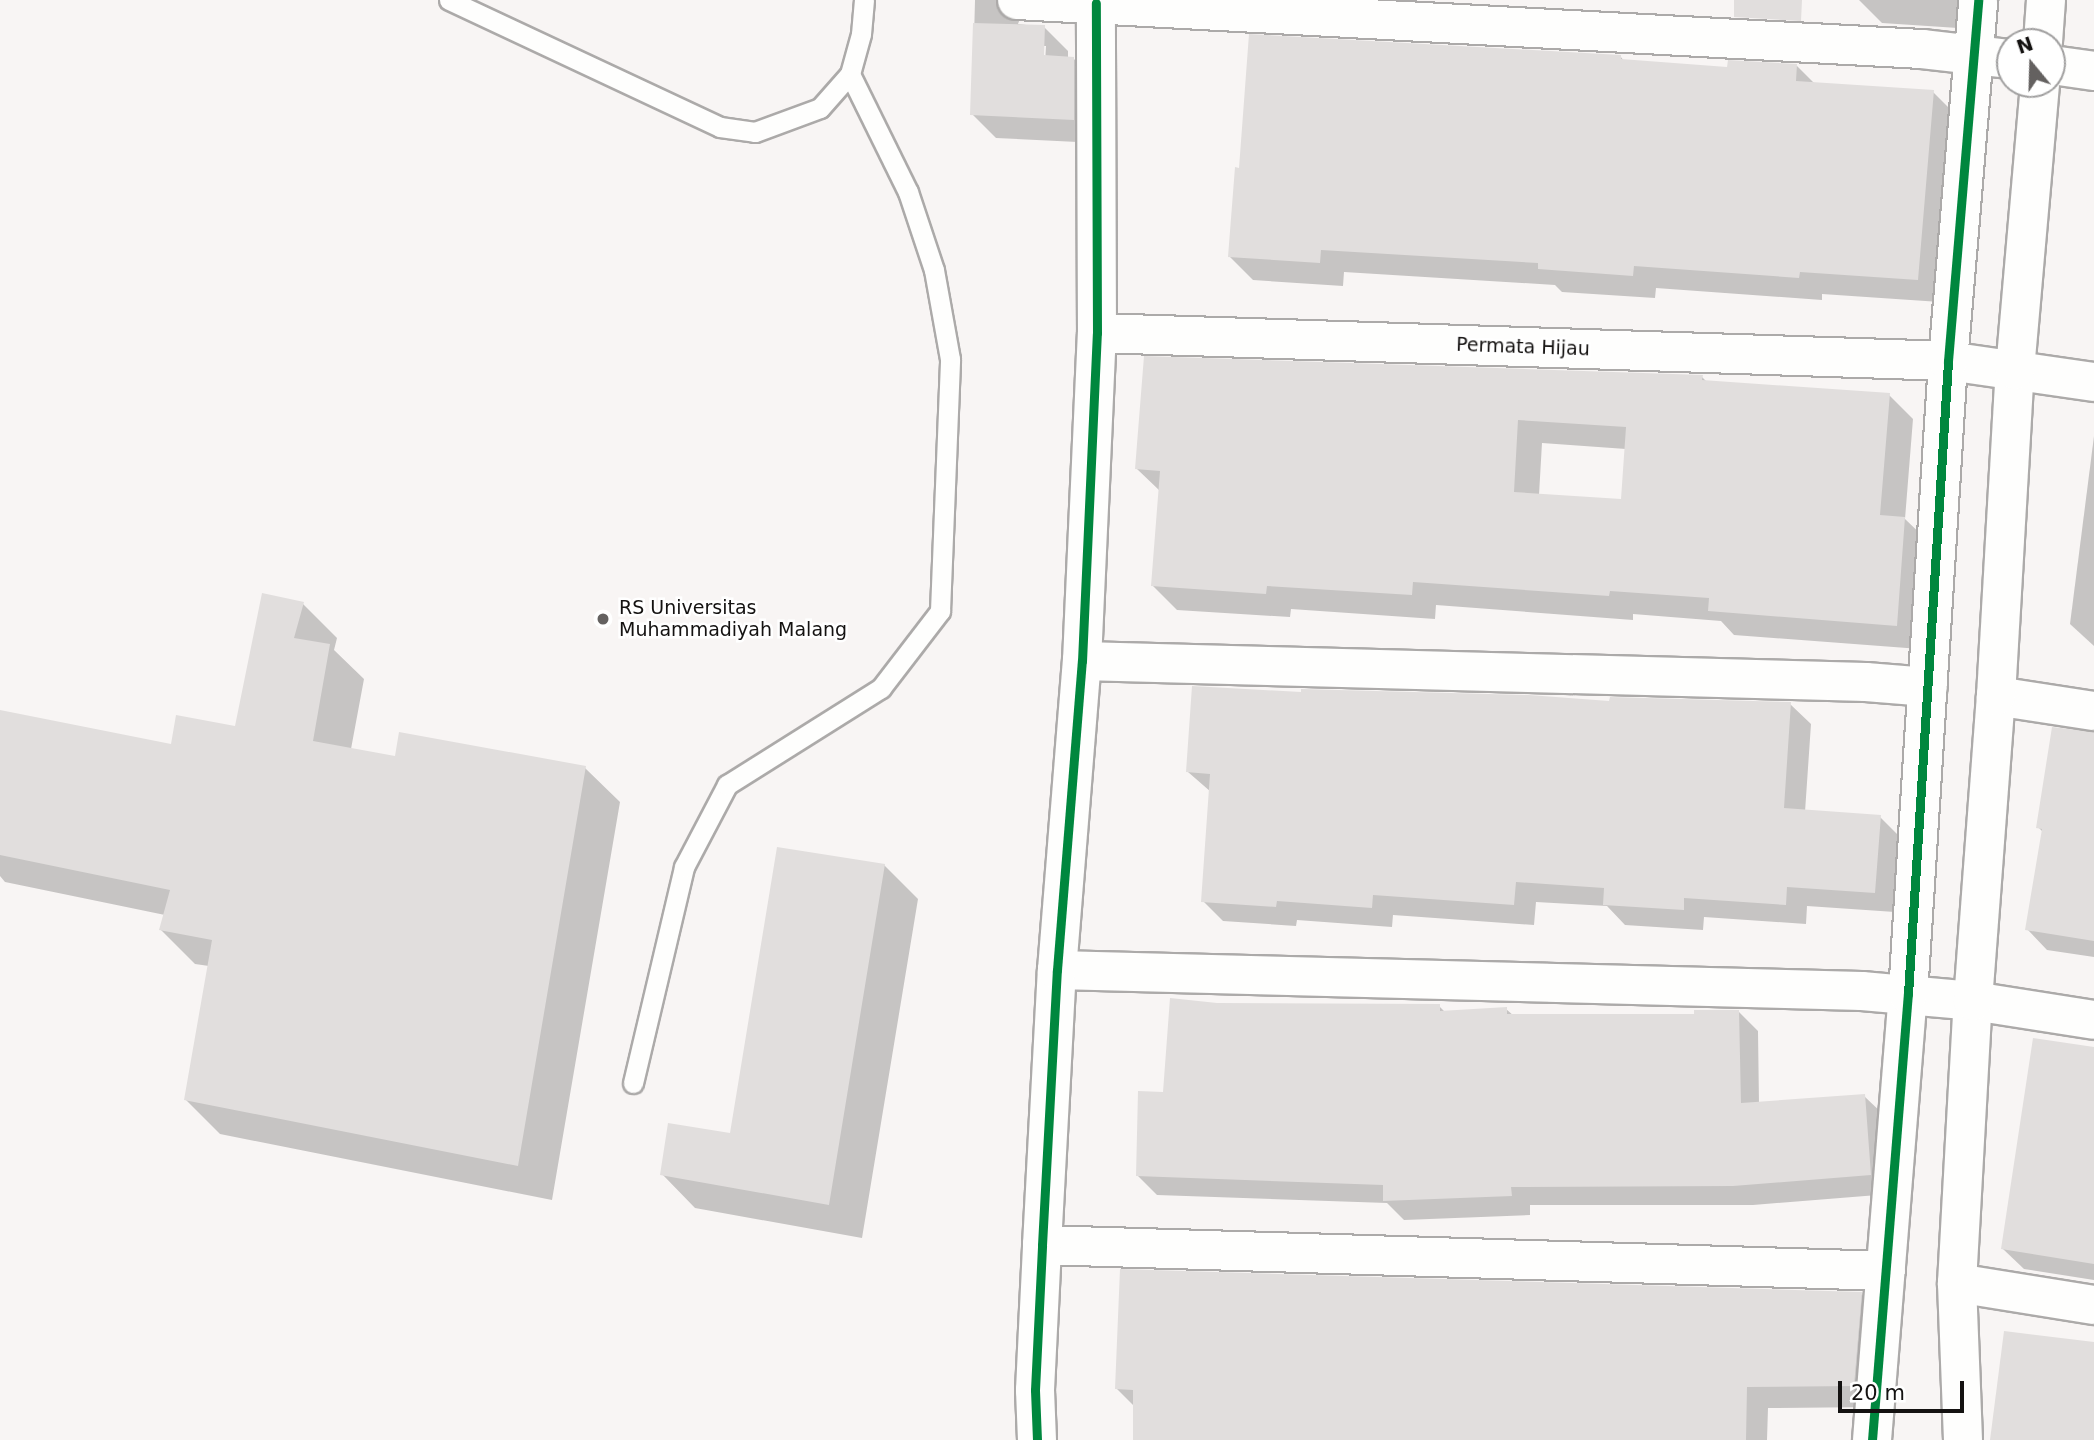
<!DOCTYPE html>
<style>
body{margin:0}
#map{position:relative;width:2094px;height:1440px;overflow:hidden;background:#f8f5f4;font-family:"DejaVu Sans",sans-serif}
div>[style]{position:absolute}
.shadow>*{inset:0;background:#0003}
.building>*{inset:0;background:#e1dedd}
.roads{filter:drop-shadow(2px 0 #acaaa9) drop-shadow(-2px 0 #acaaa9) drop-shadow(0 2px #acaaa9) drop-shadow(0 -2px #acaaa9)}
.lane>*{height:19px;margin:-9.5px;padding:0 9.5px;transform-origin:9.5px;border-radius:9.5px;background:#fefefd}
.street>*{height:38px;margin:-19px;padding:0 19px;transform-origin:19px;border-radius:19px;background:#fefefd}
.cycleway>*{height:9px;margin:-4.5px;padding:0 4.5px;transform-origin:4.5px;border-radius:4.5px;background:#00873e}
.dots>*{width:19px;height:19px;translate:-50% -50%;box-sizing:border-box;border:4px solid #fff;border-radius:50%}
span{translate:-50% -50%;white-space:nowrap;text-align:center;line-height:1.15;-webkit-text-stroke:5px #fff;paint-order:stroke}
.street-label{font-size:19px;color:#141211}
.poi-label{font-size:19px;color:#141211}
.left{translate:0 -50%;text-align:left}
.north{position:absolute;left:1996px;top:28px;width:70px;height:70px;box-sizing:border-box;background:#fff;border:2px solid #a1a0a0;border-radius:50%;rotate:341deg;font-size:19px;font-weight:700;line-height:28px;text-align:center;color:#141211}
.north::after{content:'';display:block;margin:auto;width:24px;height:32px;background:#646160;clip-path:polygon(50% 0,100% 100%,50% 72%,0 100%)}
.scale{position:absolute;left:1838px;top:1381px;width:126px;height:32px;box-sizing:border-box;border:4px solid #141211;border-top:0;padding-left:9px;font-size:21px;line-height:24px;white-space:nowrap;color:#141211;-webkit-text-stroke:5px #fff;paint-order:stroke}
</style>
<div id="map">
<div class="shadow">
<div style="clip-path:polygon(evenodd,975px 0,1051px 0,1022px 13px,1018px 24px,1044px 27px,1068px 51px,1068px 58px,1074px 59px,1097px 83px,1098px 143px,996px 138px,972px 114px,975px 0,1042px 46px,1046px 46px,1045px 64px,1042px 46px)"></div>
<div style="clip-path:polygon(1859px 0,1975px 0,1973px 29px,1882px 23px)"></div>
<div style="clip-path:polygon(1620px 56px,1625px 62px,1729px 69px,1797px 66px,1815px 84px,1933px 92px,1956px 115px,1940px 302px,1822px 294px,1822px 300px,1656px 288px,1655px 298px,1562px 292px,1555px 285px,1344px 272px,1343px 286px,1253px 280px,1230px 257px)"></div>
<div style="clip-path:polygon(evenodd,1702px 377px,1707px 382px,1889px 395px,1913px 419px,1905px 519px,1929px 542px,1920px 649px,1734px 635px,1721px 621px,1633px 614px,1633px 620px,1436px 605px,1435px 619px,1291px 609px,1290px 617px,1177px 610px,1153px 586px,1160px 491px,1137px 469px,1702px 377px,1542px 443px,1626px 449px,1623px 501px,1539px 495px,1542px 443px)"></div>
<div style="clip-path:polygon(2094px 436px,2094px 646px,2070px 624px)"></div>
<div style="clip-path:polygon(303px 604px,337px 638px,334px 650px,364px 679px,351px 749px,396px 758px,585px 768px,620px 802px,552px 1200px,220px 1134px,186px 1100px,209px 966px,195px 964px,161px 930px,165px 915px,5px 882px,0 876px,0 717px,172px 747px,237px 728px)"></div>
<div style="clip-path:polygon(1302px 694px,1611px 702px,1790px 704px,1811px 724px,1805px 812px,1880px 817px,1900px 837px,1895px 912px,1807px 906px,1806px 924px,1704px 917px,1703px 930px,1625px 925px,1607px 906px,1536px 902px,1534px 925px,1393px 915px,1392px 927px,1297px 920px,1296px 926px,1223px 921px,1203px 901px,1211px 792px,1188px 772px)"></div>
<div style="clip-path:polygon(2094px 734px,2094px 957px,2047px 950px,2027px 929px,2044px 833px,2038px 827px)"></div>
<div style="clip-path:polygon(884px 865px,918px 899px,862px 1238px,695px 1208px,662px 1174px,731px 1135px)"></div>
<div style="clip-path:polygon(1217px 1005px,1439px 1006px,1445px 1012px,1506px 1009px,1514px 1016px,1696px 1016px,1739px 1012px,1758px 1031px,1759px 1104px,1864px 1096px,1884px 1115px,1890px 1194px,1753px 1205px,1530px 1205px,1530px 1215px,1404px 1220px,1387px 1203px,1157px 1195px,1137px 1175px,1165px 1094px)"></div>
<div style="clip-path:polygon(2094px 1049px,2094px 1280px,2024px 1269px,2003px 1249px)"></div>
<div style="clip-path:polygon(1861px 1294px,1883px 1316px,1876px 1407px,1768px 1408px,1767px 1440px,1134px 1440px,1134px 1406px,1117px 1389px)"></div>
</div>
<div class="building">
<div style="clip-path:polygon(1734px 0,1802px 0,1801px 21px,1734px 17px)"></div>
<div style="clip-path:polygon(973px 23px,1045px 25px,1044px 55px,1074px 57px,1074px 120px,970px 115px)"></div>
<div style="clip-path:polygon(1249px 34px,1621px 55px,1621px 59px,1727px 67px,1728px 60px,1797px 64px,1796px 81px,1934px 90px,1918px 280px,1800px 272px,1799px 278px,1634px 266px,1633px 276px,1538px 269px,1538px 263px,1321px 250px,1320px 263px,1228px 257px,1235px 167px,1239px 168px)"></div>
<div style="clip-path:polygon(evenodd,1144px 356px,1703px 375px,1702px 380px,1890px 393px,1880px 515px,1905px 517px,1897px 626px,1708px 611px,1709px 598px,1610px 591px,1609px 596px,1413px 582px,1412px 595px,1267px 586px,1266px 594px,1151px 586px,1160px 471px,1135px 469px,1144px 356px,1518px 420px,1626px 427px,1621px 499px,1514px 492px,1518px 420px)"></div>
<div style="clip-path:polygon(262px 593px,304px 602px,294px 638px,330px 644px,313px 741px,395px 756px,399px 732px,586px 766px,518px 1166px,184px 1100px,212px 940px,159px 930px,170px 890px,0 855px,0 710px,171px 744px,176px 715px,235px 726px)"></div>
<div style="clip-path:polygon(1192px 686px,1301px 692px,1301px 689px,1529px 695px,1609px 701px,1610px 697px,1791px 702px,1784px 808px,1881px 815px,1875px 893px,1787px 887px,1786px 905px,1684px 898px,1684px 910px,1603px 905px,1604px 888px,1516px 882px,1514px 905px,1373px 895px,1372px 908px,1277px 901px,1276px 907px,1201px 902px,1210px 774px,1186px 772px)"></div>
<div style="clip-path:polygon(2052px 727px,2094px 732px,2094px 941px,2025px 930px,2042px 829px,2036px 828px)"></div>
<div style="clip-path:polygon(777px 847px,885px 864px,829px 1205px,660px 1175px,668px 1123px,730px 1133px)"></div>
<div style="clip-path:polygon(1170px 998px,1217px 1003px,1440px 1004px,1440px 1011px,1507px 1007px,1507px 1014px,1694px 1014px,1694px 1010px,1739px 1010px,1741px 1103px,1865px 1094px,1871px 1175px,1733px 1186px,1511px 1187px,1512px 1196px,1383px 1201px,1383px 1185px,1136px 1176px,1138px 1091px,1163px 1092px)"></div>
<div style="clip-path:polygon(2033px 1038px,2094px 1047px,2094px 1264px,2001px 1249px)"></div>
<div style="clip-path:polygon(1120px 1269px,1862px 1292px,1854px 1386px,1747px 1387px,1746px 1440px,1133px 1440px,1133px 1390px,1115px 1389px)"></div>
<div style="clip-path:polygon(2004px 1331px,2094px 1342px,2094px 1440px,1990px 1440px)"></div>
</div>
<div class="roads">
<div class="lane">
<div style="left:449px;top:0;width:299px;rotate:25.1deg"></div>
<div style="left:720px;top:127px;width:35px;rotate:8deg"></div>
<div style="left:755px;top:132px;width:69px;rotate:-20.3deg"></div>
<div style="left:820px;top:108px;width:45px;rotate:-48.6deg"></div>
<div style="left:850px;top:74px;width:41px;rotate:-74.6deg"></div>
<div style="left:861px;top:34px;width:34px;rotate:-85deg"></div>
<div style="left:633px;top:1083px;width:222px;rotate:-76.7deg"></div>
<div style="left:684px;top:867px;width:93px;rotate:-62.3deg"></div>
<div style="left:727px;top:785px;width:182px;rotate:-32.2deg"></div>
<div style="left:881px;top:688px;width:97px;rotate:-52.5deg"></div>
<div style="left:940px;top:611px;width:252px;rotate:-87.7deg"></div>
<div style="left:950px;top:359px;width:90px;rotate:-100.2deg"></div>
<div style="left:934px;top:270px;width:82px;rotate:-108.4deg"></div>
<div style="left:908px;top:192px;width:131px;rotate:-116.2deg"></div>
</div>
<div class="street">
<div style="left:1017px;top:0;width:906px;rotate:3.1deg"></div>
<div style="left:1922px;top:49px;width:89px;rotate:6.5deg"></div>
<div style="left:2043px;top:42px;width:42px;rotate:-85.9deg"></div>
<div style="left:2052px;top:65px;width:42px;rotate:8.1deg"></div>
<div style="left:1097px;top:333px;width:851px;rotate:1.88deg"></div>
<div style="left:1948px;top:361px;width:148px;rotate:8.2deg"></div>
<div style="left:1082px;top:661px;width:784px;rotate:1.53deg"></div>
<div style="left:1866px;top:682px;width:62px;rotate:4.6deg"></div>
<div style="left:1996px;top:696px;width:99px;rotate:8.7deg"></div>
<div style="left:1057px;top:970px;width:805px;rotate:1.49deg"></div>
<div style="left:1862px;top:991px;width:111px;rotate:5.1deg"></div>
<div style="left:1973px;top:1001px;width:122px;rotate:8.9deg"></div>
<div style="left:1042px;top:1245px;width:844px;rotate:1.76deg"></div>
<div style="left:1957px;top:1283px;width:139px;rotate:9.1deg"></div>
<div style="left:1037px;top:1440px;width:50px;rotate:-92.3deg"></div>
<div style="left:1035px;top:1390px;width:145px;rotate:-87.2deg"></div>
<div style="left:1042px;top:1245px;width:275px;rotate:-86.9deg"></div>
<div style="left:1057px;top:970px;width:310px;rotate:-85.4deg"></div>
<div style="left:1082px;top:661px;width:328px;rotate:-87.4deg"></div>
<div style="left:1097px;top:333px;width:330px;rotate:-90.2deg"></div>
<div style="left:1872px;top:1440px;width:447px;rotate:-85.4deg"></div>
<div style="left:1908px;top:994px;width:634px;rotate:-86.38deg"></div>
<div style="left:1948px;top:361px;width:362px;rotate:-85.2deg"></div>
<div style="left:1963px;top:1440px;width:157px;rotate:-92.2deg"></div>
<div style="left:1957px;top:1283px;width:282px;rotate:-86.8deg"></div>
<div style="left:1973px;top:1001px;width:306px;rotate:-85.7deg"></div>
<div style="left:1996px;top:696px;width:327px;rotate:-86.7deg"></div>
<div style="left:2015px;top:370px;width:287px;rotate:-85deg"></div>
</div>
</div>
<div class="cycleway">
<div style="left:1037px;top:1440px;width:50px;rotate:-92.3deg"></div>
<div style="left:1035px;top:1390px;width:145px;rotate:-87.2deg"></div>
<div style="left:1042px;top:1245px;width:275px;rotate:-86.9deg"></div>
<div style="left:1057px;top:970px;width:310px;rotate:-85.4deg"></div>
<div style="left:1082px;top:661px;width:328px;rotate:-87.4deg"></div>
<div style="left:1097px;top:333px;width:330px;rotate:-90.2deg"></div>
<div style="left:1872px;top:1440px;width:447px;rotate:-85.4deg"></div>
<div style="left:1908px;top:994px;width:634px;rotate:-86.38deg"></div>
<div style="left:1948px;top:361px;width:362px;rotate:-85.2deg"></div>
</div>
<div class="dots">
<div style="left:603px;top:619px;background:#646160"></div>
</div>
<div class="street-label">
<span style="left:1523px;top:347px;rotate:2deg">Permata Hijau</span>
</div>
<div class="poi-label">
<span class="left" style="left:619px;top:619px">RS Universitas<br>Muhammadiyah Malang</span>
</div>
<div class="north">N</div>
<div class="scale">20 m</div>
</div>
